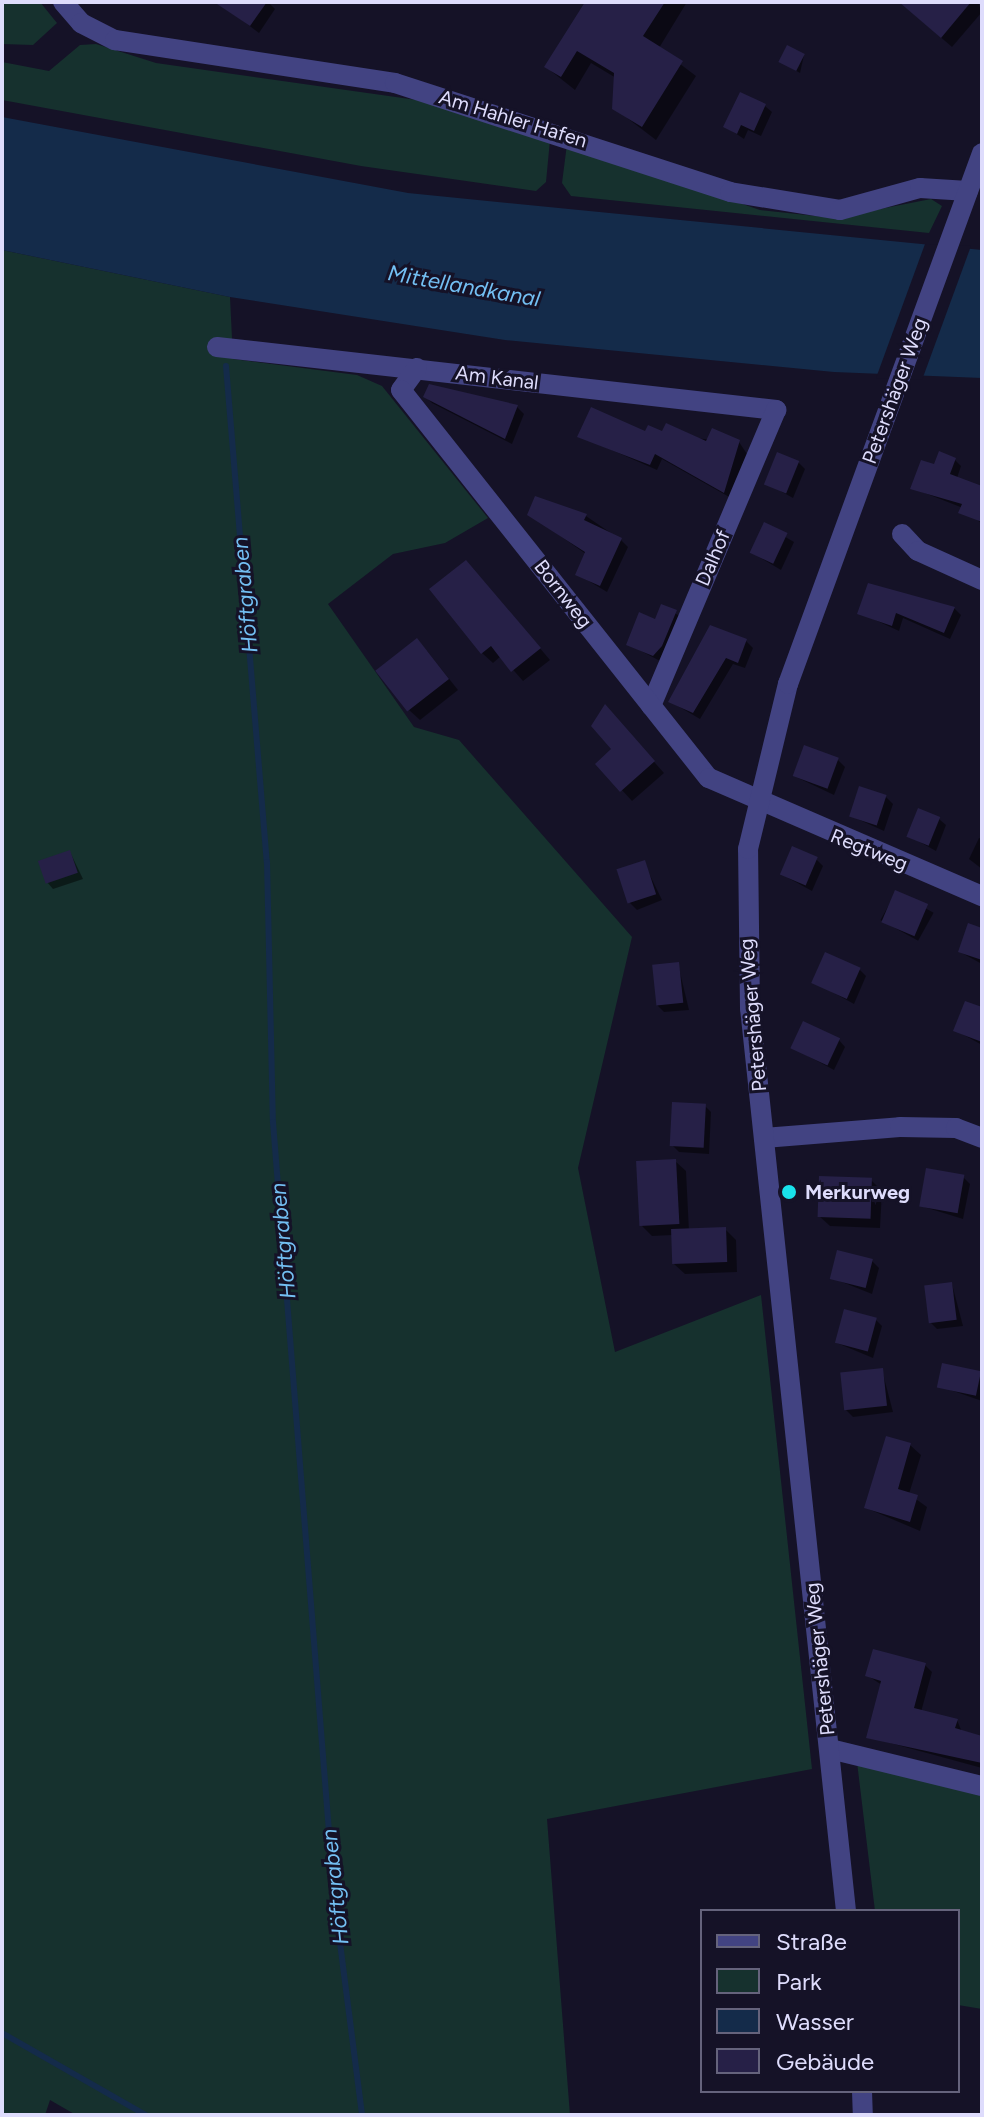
<!DOCTYPE html>
<meta charset="utf-8">
<style>
body{margin:0}
#map{position:relative;width:984px;height:2117px;overflow:hidden;background:#151227;font-family:Figtree,sans-serif}
div>[style]{position:absolute}
.green>*{inset:0;background:#16312e}
.water>*{inset:0;background:#142b4a}
.pier>*{inset:0;background:#151227}
.shadow>*{inset:0;background:#0007;transform-origin:0 0}
.stream>*{height:6px;margin:-3px;padding:0 3px;transform-origin:3px;border-radius:3px;background:#142b4a}
.building>*{inset:0;background:#262047;transform-origin:0 0}
.minor>*{height:20px;margin:-10px;padding:0 10px;transform-origin:10px;border-radius:10px;background:#424382}
.tertiary>*{height:20px;margin:-10px;padding:0 10px;transform-origin:10px;border-radius:10px;background:#424382}
.dots>*{width:22px;height:22px;translate:-50% -50%;box-sizing:border-box;border:4px solid #151227;border-radius:50%}
span{translate:-50% -50%;white-space:nowrap;text-align:center;line-height:1.15;-webkit-text-stroke:6px #151227;paint-order:stroke}
.street-label{font-size:20px;color:#dedcfc}
.poi-label{font-size:20px;color:#dedcfc;font-weight:700}
.left{translate:0 -50%;text-align:left}
.water-label{font-size:22px;color:#73bff3;font-style:italic}
.frame{position:absolute;inset:0;border:4px solid #dedcfc;pointer-events:none}
.legend{position:absolute;left:700px;top:1909px;width:260px;height:184px;box-sizing:border-box;background:#151227;border:2px solid #65637c;margin:0;padding:10px 14px;list-style:none;font-size:24px;color:#dedcfc}
.legend li{display:flex;align-items:center;gap:16px;height:40px}
.legend b{width:40px;border:2px solid #65637c}
</style>
<div id="map">
<div class="green">
<div style="clip-path:polygon(2px 2px,40px 2px,57px 23px,33px 45px,2px 44px)"></div>
<div style="clip-path:polygon(96px 44px,156px 63px,424px 101px,550px 140px,546px 182px,536px 191px,361px 166px,2px 100px,2px 62px,49px 71px,80px 45px)"></div>
<div style="clip-path:polygon(567px 144px,760px 210px,834px 218px,931px 199px,942px 206px,929px 233px,571px 196px,562px 183px)"></div>
<div style="clip-path:polygon(2px 250px,230px 297px,233px 359px,357px 375px,382px 386px,488px 518px,445px 543px,393px 554px,328px 604px,414px 727px,459px 740px,632px 937px,578px 1168px,615px 1352px,761px 1295px,812px 1769px,547px 1819px,570px 2115px,76px 2115px,50px 2100px,45px 2115px,2px 2115px)"></div>
<div style="clip-path:polygon(857px 1762px,982px 1792px,982px 2009px,958px 2005px,958px 1911px,875px 1911px)"></div>
</div>
<div class="water">
<div style="clip-path:polygon(2px 117px,408px 193px,982px 250px,982px 378px,834px 372px,505px 340px,230px 297px,2px 250px)"></div>
</div>
<div class="pier">
<div style="clip-path:polygon(925px 244px,971px 246px,922px 380px,876px 378px)"></div>
</div>
<div class="shadow">
<div style="clip-path:polygon(236px 2px,268px 2px,275px 9px,259px 33px,230px 11px)"></div>
<div style="clip-path:polygon(587px 2px,687px 2px,659px 48px,696px 76px,656px 140px,614px 108px,616px 78px,591px 63px,575px 90px,546px 67px)"></div>
<div style="clip-path:polygon(900px 2px,978px 2px,982px 12px,952px 47px)"></div>
<div style="clip-path:polygon(804px 55px,800px 73px,781px 62px)"></div>
<div style="clip-path:polygon(765px 106px,772px 112px,761px 136px,748px 130px,744px 139px,726px 127px)"></div>
<div style="clip-path:polygon(430px 386px,517px 407px,524px 414px,512px 444px,432px 403px,426px 397px)"></div>
<div style="clip-path:polygon(646px 434px,739px 442px,749px 457px,731px 498px,662px 459px,657px 470px,580px 436px)"></div>
<div style="clip-path:polygon(955px 460px,961px 466px,957px 478px,982px 488px,982px 524px,963px 508px,912px 488px)"></div>
<div style="clip-path:polygon(798px 462px,805px 469px,793px 498px,766px 483px)"></div>
<div style="clip-path:polygon(529px 514px,586px 516px,621px 540px,628px 547px,607px 592px,577px 574px,586px 554px)"></div>
<div style="clip-path:polygon(765px 525px,794px 542px,781px 570px,752px 553px)"></div>
<div style="clip-path:polygon(476px 573px,550px 660px,523px 681px,501px 656px,493px 663px,482px 653px)"></div>
<div style="clip-path:polygon(663px 606px,683px 618px,660px 661px,628px 644px,656px 621px)"></div>
<div style="clip-path:polygon(954px 608px,961px 615px,950px 639px,903px 618px,899px 631px,860px 613px)"></div>
<div style="clip-path:polygon(746px 641px,753px 648px,745px 668px,733px 664px,700px 719px,671px 702px)"></div>
<div style="clip-path:polygon(427px 651px,458px 690px,420px 720px,409px 710px)"></div>
<div style="clip-path:polygon(615px 718px,664px 773px,632px 801px,598px 764px,614px 750px)"></div>
<div style="clip-path:polygon(838px 760px,845px 767px,834px 795px,794px 776px)"></div>
<div style="clip-path:polygon(886px 797px,893px 804px,884px 831px,851px 816px)"></div>
<div style="clip-path:polygon(939px 819px,946px 825px,936px 851px,909px 836px)"></div>
<div style="clip-path:polygon(979px 838px,982px 839px,982px 869px,969px 859px)"></div>
<div style="clip-path:polygon(70px 852px,83px 879px,53px 889px,47px 882px)"></div>
<div style="clip-path:polygon(816px 859px,823px 866px,812px 891px,781px 874px)"></div>
<div style="clip-path:polygon(644px 863px,662px 900px,637px 910px,630px 903px)"></div>
<div style="left:896px;top:892px;width:43px;height:32px;rotate:29deg"></div>
<div style="clip-path:polygon(982px 930px,982px 964px,960px 952px)"></div>
<div style="clip-path:polygon(678px 964px,689px 1010px,664px 1012px,657px 1005px)"></div>
<div style="clip-path:polygon(860px 970px,866px 976px,854px 1004px,814px 982px)"></div>
<div style="clip-path:polygon(982px 1010px,982px 1045px,955px 1030px)"></div>
<div style="clip-path:polygon(839px 1040px,845px 1047px,834px 1070px,793px 1048px)"></div>
<div style="clip-path:polygon(705px 1106px,711px 1112px,709px 1154px,679px 1152px,672px 1145px)"></div>
<div style="clip-path:polygon(675px 1161px,686px 1171px,689px 1231px,725px 1229px,736px 1240px,737px 1272px,685px 1274px,674px 1264px,673px 1235px,652px 1236px,642px 1226px)"></div>
<div style="clip-path:polygon(963px 1177px,970px 1184px,963px 1219px,921px 1206px)"></div>
<div style="clip-path:polygon(871px 1180px,882px 1191px,880px 1228px,830px 1226px,819px 1216px)"></div>
<div style="clip-path:polygon(872px 1261px,879px 1268px,872px 1294px,832px 1278px)"></div>
<div style="clip-path:polygon(952px 1284px,963px 1326px,937px 1329px,930px 1322px)"></div>
<div style="clip-path:polygon(876px 1320px,882px 1326px,873px 1358px,837px 1343px)"></div>
<div style="clip-path:polygon(882px 1370px,893px 1412px,853px 1417px,846px 1410px)"></div>
<div style="clip-path:polygon(980px 1373px,982px 1401px,939px 1386px)"></div>
<div style="clip-path:polygon(910px 1445px,921px 1455px,909px 1494px,927px 1507px,920px 1531px,866px 1508px)"></div>
<div style="clip-path:polygon(925px 1665px,932px 1672px,921px 1712px,957px 1720px,962px 1732px,982px 1738px,982px 1768px,868px 1737px,882px 1685px,868px 1676px)"></div>
</div>
<div class="stream">
<div style="left:226px;top:366px;width:498px;rotate:85.3deg"></div>
<div style="left:267px;top:862px;width:260px;rotate:88.7deg"></div>
<div style="left:273px;top:1122px;width:776px;rotate:85.49deg"></div>
<div style="left:334px;top:1896px;width:221px;rotate:82.7deg"></div>
<div style="left:2px;top:2033px;width:166px;rotate:29.7deg"></div>
</div>
<div class="building">
<div style="clip-path:polygon(214px 2px,267px 2px,250px 26px)"></div>
<div style="clip-path:polygon(585px 2px,665px 2px,643px 36px,683px 61px,642px 127px,612px 109px,614px 73px,577px 51px,561px 77px,544px 67px)"></div>
<div style="clip-path:polygon(899px 2px,971px 2px,941px 38px)"></div>
<div style="left:787px;top:45px;width:20px;height:19px;rotate:27deg"></div>
<div style="clip-path:polygon(740px 92px,766px 104px,754px 131px,741px 125px,737px 134px,723px 127px)"></div>
<div style="clip-path:polygon(429px 384px,518px 405px,505px 439px,423px 397px)"></div>
<div style="clip-path:polygon(591px 407px,645px 431px,648px 425px,662px 431px,666px 423px,706px 441px,712px 428px,740px 440px,724px 493px,655px 454px,650px 465px,577px 437px)"></div>
<div style="clip-path:polygon(939px 451px,956px 458px,950px 474px,982px 486px,982px 522px,958px 513px,962px 504px,910px 489px,921px 460px,934px 464px)"></div>
<div style="left:777px;top:452px;width:24px;height:35px;rotate:22deg"></div>
<div style="clip-path:polygon(535px 496px,587px 514px,584px 520px,622px 538px,600px 586px,575px 575px,585px 552px,527px 515px)"></div>
<div style="left:764px;top:522px;width:26px;height:34px;rotate:25deg"></div>
<div style="clip-path:polygon(466px 560px,541px 648px,511px 672px,491px 646px,481px 654px,429px 589px)"></div>
<div style="clip-path:polygon(868px 583px,955px 607px,944px 633px,896px 613px,892px 626px,857px 614px)"></div>
<div style="clip-path:polygon(661px 604px,677px 610px,662px 646px,653px 656px,626px 645px,639px 612px,655px 619px)"></div>
<div style="clip-path:polygon(710px 625px,747px 639px,738px 663px,726px 658px,693px 713px,668px 702px)"></div>
<div style="left:417px;top:638px;width:52px;height:53px;rotate:52deg"></div>
<div style="clip-path:polygon(605px 704px,655px 761px,620px 792px,595px 764px,611px 749px,591px 726px)"></div>
<div style="left:804px;top:745px;width:37px;height:33px;rotate:20deg"></div>
<div style="left:859px;top:786px;width:29px;height:32px;rotate:18deg"></div>
<div style="left:918px;top:808px;width:24px;height:31px;rotate:22deg"></div>
<div style="left:792px;top:846px;width:28px;height:31px;rotate:23deg"></div>
<div style="left:70px;top:850px;width:24px;height:34px;rotate:71deg"></div>
<div style="left:645px;top:860px;width:36px;height:30px;rotate:72deg"></div>
<div style="left:895px;top:890px;width:36px;height:35px;rotate:23deg"></div>
<div style="clip-path:polygon(968px 923px,982px 928px,982px 960px,958px 952px)"></div>
<div style="left:825px;top:952px;width:39px;height:34px;rotate:24deg"></div>
<div style="left:679px;top:962px;width:41px;height:27px;rotate:84deg"></div>
<div style="clip-path:polygon(965px 1001px,982px 1007px,982px 1042px,953px 1031px)"></div>
<div style="left:803px;top:1021px;width:41px;height:30px;rotate:25deg"></div>
<div style="left:672px;top:1102px;width:34px;height:44px;rotate:3deg"></div>
<div style="left:676px;top:1159px;width:65px;height:40px;rotate:87deg"></div>
<div style="left:926px;top:1168px;width:39px;height:39px;rotate:10deg"></div>
<div style="left:819px;top:1176px;width:53px;height:41px;rotate:2deg"></div>
<div style="left:726px;top:1227px;width:35px;height:55px;rotate:88deg"></div>
<div style="left:837px;top:1250px;width:37px;height:30px;rotate:14deg"></div>
<div style="left:952px;top:1282px;width:38px;height:28px;rotate:83deg"></div>
<div style="left:844px;top:1309px;width:34px;height:35px;rotate:15deg"></div>
<div style="left:942px;top:1363px;width:40px;height:25px;rotate:12deg"></div>
<div style="left:883px;top:1368px;width:38px;height:43px;rotate:84deg"></div>
<div style="clip-path:polygon(886px 1436px,911px 1443px,898px 1489px,918px 1495px,910px 1522px,864px 1508px)"></div>
<div style="clip-path:polygon(873px 1649px,926px 1663px,914px 1708px,958px 1719px,955px 1728px,982px 1736px,982px 1763px,866px 1738px,881px 1681px,865px 1676px)"></div>
</div>
<div class="minor">
<div style="left:63px;top:2px;width:28px;rotate:49deg"></div>
<div style="left:81px;top:23px;width:38px;rotate:27deg"></div>
<div style="left:115px;top:40px;width:283px;rotate:8.7deg"></div>
<div style="left:395px;top:83px;width:352px;rotate:18deg"></div>
<div style="left:730px;top:192px;width:111px;rotate:9.3deg"></div>
<div style="left:840px;top:210px;width:83px;rotate:-15.4deg"></div>
<div style="left:920px;top:188px;width:48px;rotate:3.6deg"></div>
<div style="left:217px;top:347px;width:563px;rotate:6.43deg"></div>
<div style="left:776px;top:410px;width:321px;rotate:112.9deg"></div>
<div style="left:417px;top:368px;width:27px;rotate:126deg"></div>
<div style="left:401px;top:390px;width:495px;rotate:51.6deg"></div>
<div style="left:709px;top:778px;width:297px;rotate:23.4deg"></div>
<div style="left:902px;top:534px;width:23px;rotate:47deg"></div>
<div style="left:918px;top:551px;width:70px;rotate:24.4deg"></div>
<div style="left:764px;top:1138px;width:136px;rotate:-4.6deg"></div>
<div style="left:900px;top:1127px;width:56px;rotate:1deg"></div>
<div style="left:956px;top:1128px;width:28px;rotate:21deg"></div>
<div style="left:830px;top:1749px;width:156px;rotate:13.7deg"></div>
</div>
<div class="tertiary">
<div style="left:846px;top:1911px;width:908px;rotate:-96.07deg"></div>
<div style="left:750px;top:1008px;width:159px;rotate:-90.7deg"></div>
<div style="left:748px;top:849px;width:170px;rotate:-76.4deg"></div>
<div style="left:788px;top:684px;width:565px;rotate:-69.93deg"></div>
<div style="left:862px;top:2091px;width:24px;rotate:88deg"></div>
</div>
<div class="dots">
<div style="left:789px;top:1192px;background:#19e2eb"></div>
</div>
<div class="street-label">
<span style="left:513px;top:119px;rotate:17deg">Am Hahler Hafen</span>
<span style="left:497px;top:378px;rotate:7deg">Am Kanal</span>
<span style="left:895px;top:391px;rotate:-70deg">Petershäger Weg</span>
<span style="left:713px;top:558px;rotate:-67deg">Dalhof</span>
<span style="left:563px;top:594px;rotate:52deg">Bornweg</span>
<span style="left:869px;top:850px;rotate:22deg">Regtweg</span>
<span style="left:753px;top:1015px;rotate:-95deg">Petershäger Weg</span>
<span style="left:820px;top:1659px;rotate:-96deg">Petershäger Weg</span>
</div>
<div class="poi-label">
<span class="left" style="left:805px;top:1192px">Merkurweg</span>
</div>
<div class="water-label">
<span style="left:464px;top:286px;rotate:10deg">Mittellandkanal</span>
<span style="left:245px;top:595px;rotate:-95deg">Höftgraben</span>
<span style="left:283px;top:1241px;rotate:-95deg">Höftgraben</span>
<span style="left:335px;top:1887px;rotate:-96deg">Höftgraben</span>
</div>
<div class="frame"></div>
<ul class="legend">
<li><b style="height:10px;background:#424382"></b>Straße</li>
<li><b style="height:22px;background:#16312e"></b>Park</li>
<li><b style="height:22px;background:#142b4a"></b>Wasser</li>
<li><b style="height:22px;background:#262047"></b>Gebäude</li>
</ul>
</div>
